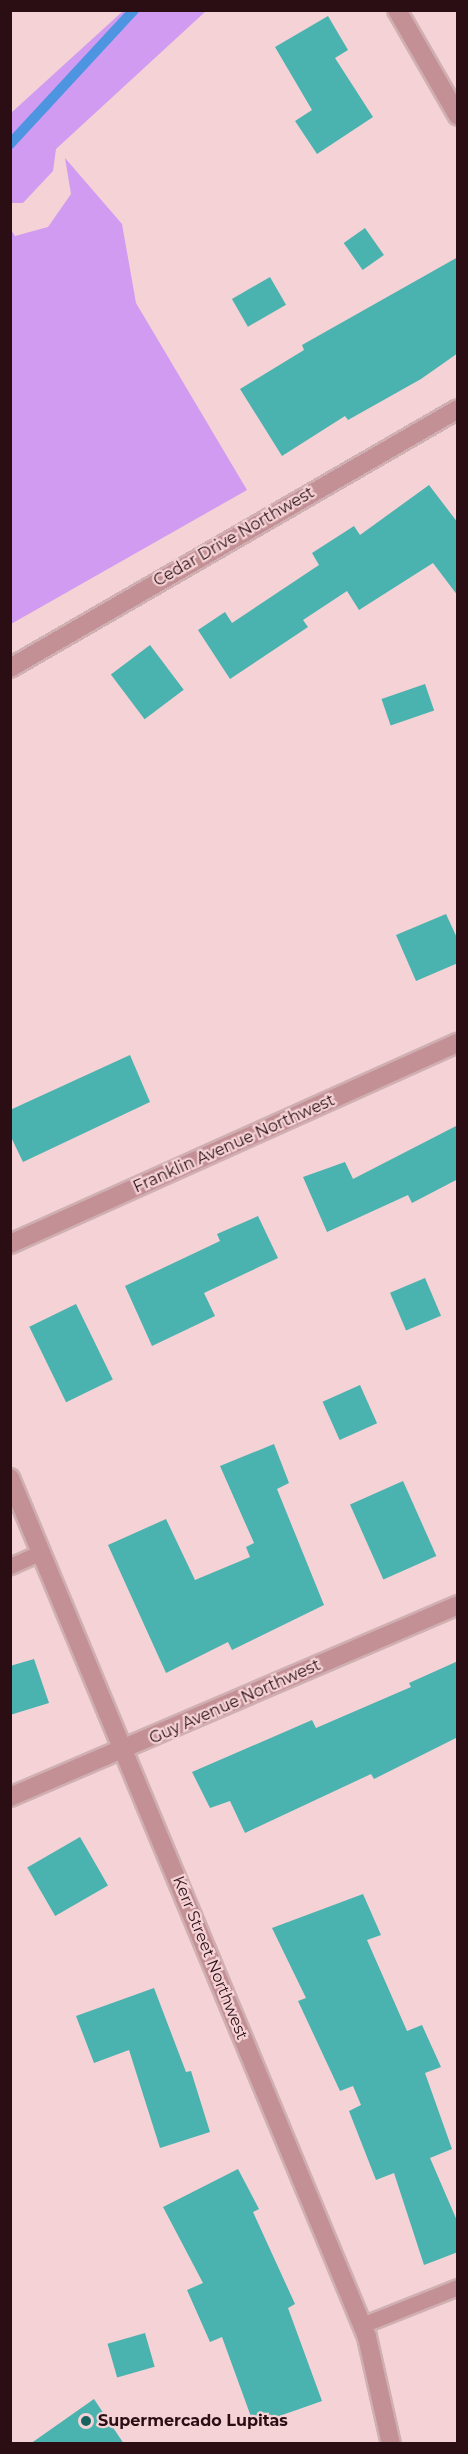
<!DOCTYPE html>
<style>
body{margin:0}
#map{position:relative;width:468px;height:2454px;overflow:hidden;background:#f4d2d5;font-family:Montserrat,sans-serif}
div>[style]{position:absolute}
.green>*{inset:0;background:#d09bf1}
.stream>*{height:10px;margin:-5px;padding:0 5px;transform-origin:5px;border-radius:5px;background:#4d94e1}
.building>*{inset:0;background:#4ab3af;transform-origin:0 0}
.roads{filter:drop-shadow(2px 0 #d0afb2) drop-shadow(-2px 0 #d0afb2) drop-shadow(0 2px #d0afb2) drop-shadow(0 -2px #d0afb2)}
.service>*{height:15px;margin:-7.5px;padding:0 7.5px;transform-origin:7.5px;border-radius:7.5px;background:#c39095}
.minor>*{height:18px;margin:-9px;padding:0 9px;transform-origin:9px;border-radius:9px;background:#c39095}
.tertiary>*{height:18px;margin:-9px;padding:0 9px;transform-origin:9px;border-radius:9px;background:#c39095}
.dots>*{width:16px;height:16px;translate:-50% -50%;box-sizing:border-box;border:3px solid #f4d2d5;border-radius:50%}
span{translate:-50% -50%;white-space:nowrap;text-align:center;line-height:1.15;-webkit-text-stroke:4.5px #f4d2d5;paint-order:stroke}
.street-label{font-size:16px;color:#2b0e13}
.poi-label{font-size:16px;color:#2b0e13;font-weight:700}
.left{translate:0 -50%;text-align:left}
.frame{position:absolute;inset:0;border:12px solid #2b0e13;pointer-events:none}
</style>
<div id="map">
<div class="green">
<div style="clip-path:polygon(123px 11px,206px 11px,56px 149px,53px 171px,23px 203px,11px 203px,11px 113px)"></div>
<div style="clip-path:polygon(65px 158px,122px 224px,136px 303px,247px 490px,11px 624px,11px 230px,15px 236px,48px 227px,71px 194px)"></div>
</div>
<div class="stream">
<div style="left:10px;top:144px;width:183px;rotate:-47.2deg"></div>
</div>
<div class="building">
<div style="clip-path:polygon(328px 16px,348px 50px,335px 58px,373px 117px,317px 154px,295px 121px,312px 110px,275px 47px)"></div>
<div style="left:365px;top:228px;width:33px;height:26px;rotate:55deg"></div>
<div style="clip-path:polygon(458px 257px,458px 353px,421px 379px,348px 420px,345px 416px,282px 456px,240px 389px,304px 350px,302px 345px)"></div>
<div style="left:270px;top:277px;width:32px;height:44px;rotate:60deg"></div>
<div style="clip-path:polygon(429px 485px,458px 523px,458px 596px,433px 563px,359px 610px,347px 591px,303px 620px,308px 627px,230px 679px,198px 630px,225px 612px,232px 623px,319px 565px,312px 553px,354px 526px,360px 535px)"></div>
<div style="left:150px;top:645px;width:56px;height:49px;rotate:53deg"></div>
<div style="left:425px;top:684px;width:28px;height:46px;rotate:71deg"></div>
<div style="clip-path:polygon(446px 914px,458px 940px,458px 963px,416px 981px,396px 935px)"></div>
<div style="clip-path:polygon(130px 1055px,150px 1102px,23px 1162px,10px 1135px,10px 1110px)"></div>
<div style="clip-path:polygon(458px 1125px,458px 1179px,412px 1203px,408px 1195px,327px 1232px,303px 1177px,345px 1162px,353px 1179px)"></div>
<div style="clip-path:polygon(258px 1216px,278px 1258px,204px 1293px,215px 1316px,152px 1346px,125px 1286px,220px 1241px,217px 1234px)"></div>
<div style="left:425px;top:1278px;width:41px;height:38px;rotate:67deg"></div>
<div style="left:76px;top:1304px;width:84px;height:52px;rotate:64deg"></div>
<div style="left:360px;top:1385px;width:42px;height:41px;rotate:66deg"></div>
<div style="clip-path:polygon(274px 1444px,289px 1483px,277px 1489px,324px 1605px,232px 1650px,228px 1642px,166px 1673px,108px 1545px,166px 1519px,195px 1580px,250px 1557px,246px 1547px,254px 1543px,220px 1466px)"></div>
<div style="left:403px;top:1481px;width:82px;height:58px;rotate:66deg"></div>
<div style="clip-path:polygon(34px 1659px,49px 1703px,10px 1715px,10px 1666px)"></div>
<div style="clip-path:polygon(458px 1661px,458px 1737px,374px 1779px,371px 1774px,245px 1833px,230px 1801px,210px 1808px,192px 1772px,312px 1720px,316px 1728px,411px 1687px,409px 1683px)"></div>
<div style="left:80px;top:1837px;width:56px;height:61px;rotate:60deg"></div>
<div style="clip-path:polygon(363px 1894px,381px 1935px,367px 1940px,407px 2031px,422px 2025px,441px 2067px,425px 2073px,452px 2149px,430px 2158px,458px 2223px,458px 2252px,424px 2265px,394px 2173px,376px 2180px,349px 2111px,361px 2105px,353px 2086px,340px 2091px,298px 2001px,306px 1998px,272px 1928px)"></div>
<div style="clip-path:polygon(154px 1988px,186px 2072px,191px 2071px,210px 2132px,160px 2148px,129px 2050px,94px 2063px,76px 2016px)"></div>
<div style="clip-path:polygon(238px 2169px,259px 2209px,253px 2212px,295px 2304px,288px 2308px,322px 2401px,254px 2425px,222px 2337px,210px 2342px,187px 2290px,203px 2283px,163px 2207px)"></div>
<div style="left:145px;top:2333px;width:35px;height:39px;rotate:74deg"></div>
<div style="clip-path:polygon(94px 2399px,124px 2444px,30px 2444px)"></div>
</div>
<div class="roads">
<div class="service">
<div style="left:10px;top:1566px;width:34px;rotate:-24deg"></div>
<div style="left:362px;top:2325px;width:103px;rotate:-21.6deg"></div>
</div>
<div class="minor">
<div style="left:397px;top:10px;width:122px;rotate:60.1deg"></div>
<div style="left:10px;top:668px;width:517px;rotate:-30.03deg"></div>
<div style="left:10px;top:1244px;width:491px;rotate:-24.2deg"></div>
<div style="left:10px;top:1797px;width:487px;rotate:-23.2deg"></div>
</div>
<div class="tertiary">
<div style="left:10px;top:1478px;width:930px;rotate:67.43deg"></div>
<div style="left:367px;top:2337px;width:110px;rotate:77.4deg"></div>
</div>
</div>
<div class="dots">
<div style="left:86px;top:2421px;background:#156461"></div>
</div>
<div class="street-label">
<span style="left:234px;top:537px;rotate:-30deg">Cedar Drive Northwest</span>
<span style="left:234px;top:1144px;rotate:-24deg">Franklin Avenue Northwest</span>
<span style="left:235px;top:1702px;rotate:-24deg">Guy Avenue Northwest</span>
<span style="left:210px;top:1958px;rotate:68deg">Kerr Street Northwest</span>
</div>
<div class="poi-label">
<span class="left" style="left:98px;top:2421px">Supermercado Lupitas</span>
</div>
<div class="frame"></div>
</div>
